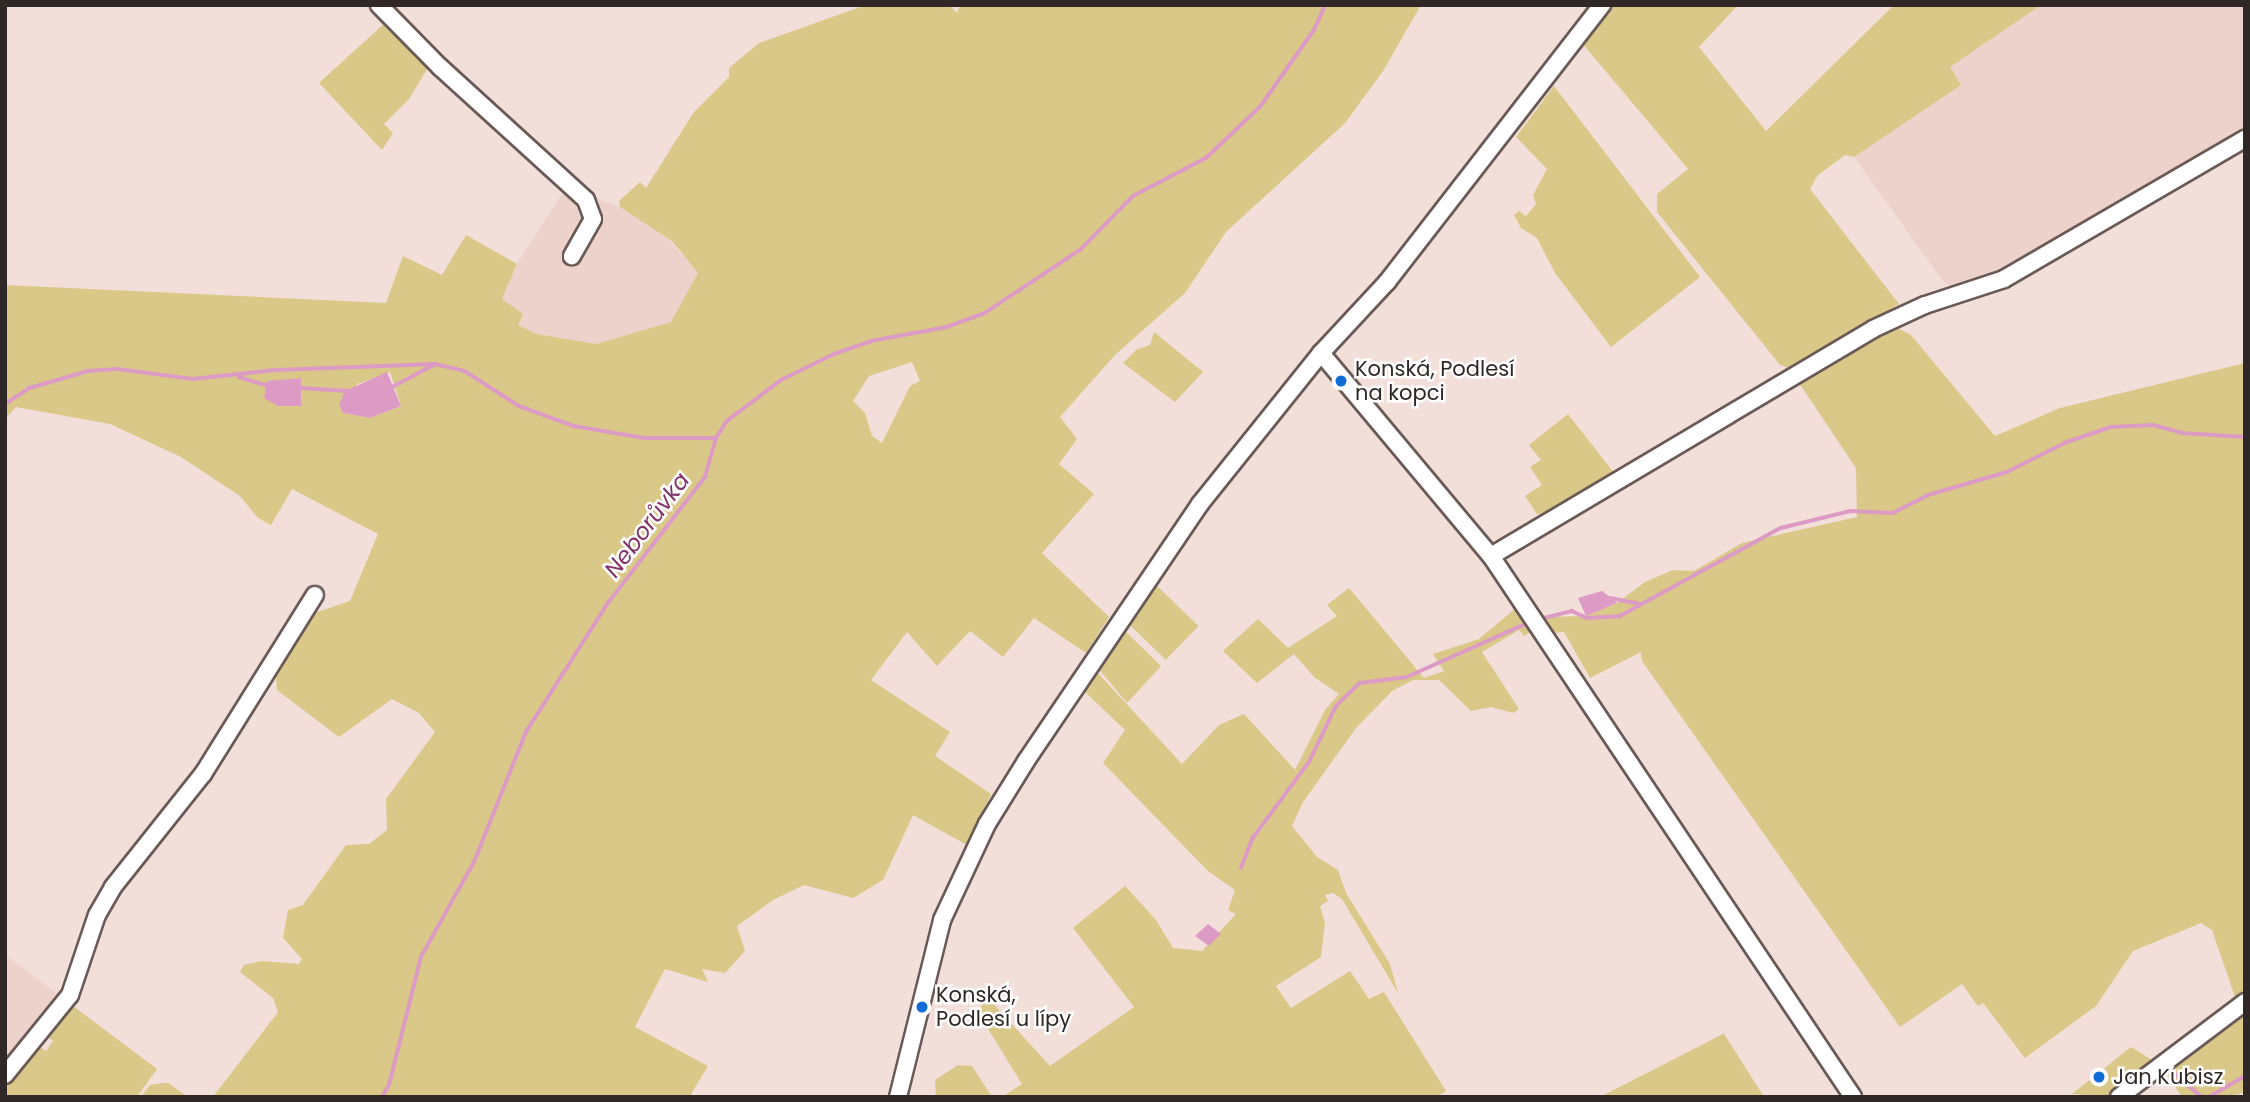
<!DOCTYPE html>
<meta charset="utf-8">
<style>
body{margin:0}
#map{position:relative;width:2250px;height:1102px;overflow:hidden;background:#f2dfd9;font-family:Poppins,sans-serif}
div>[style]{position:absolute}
.built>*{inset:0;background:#ecd2ca}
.green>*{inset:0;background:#d9c887;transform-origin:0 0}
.water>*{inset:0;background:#dc9ac4}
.stream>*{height:3.5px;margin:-1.75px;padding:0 1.75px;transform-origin:1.75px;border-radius:1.75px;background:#dc9ac4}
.roads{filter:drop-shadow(2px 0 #6a5a56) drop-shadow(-2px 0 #6a5a56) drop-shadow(0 2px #6a5a56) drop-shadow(0 -2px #6a5a56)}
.minor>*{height:16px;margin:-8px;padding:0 8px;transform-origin:8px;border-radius:8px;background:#fff}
.dots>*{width:19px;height:19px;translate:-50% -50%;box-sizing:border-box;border:4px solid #fff;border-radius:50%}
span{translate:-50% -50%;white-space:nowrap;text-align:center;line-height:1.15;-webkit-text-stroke:5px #fff;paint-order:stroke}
.poi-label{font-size:21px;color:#2f2826}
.left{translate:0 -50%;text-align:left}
.water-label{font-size:23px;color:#823469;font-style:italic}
.frame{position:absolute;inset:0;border:7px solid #2f2826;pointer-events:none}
</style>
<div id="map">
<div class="built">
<div style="clip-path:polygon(2041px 5px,2245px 5px,2245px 133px,1998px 275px,1953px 288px,1942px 280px,1854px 157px,1961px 85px,1950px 67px)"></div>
<div style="clip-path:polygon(572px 178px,600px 200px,620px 207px,666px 236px,698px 273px,671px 322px,596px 344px,537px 334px,518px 325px,502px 299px,517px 264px)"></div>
<div style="clip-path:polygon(5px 955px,63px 998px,5px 1063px)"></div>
</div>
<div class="green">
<div style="clip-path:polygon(evenodd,866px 5px,949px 5px,957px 13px,960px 5px,1421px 5px,1383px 71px,1345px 123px,1226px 232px,1185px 293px,1115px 355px,1060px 417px,1077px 439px,1059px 464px,1094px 494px,1042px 553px,1109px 617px,1086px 653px,1034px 618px,1003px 657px,970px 631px,937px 666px,907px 632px,871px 680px,950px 732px,935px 756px,991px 794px,967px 845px,913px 815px,883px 880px,853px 898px,804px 885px,773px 900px,737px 926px,745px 951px,725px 973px,702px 969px,708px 982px,665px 969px,635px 1027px,708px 1066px,691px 1094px,695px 1097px,213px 1097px,278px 1012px,273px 998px,240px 972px,244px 965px,262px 961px,299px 964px,302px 959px,283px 938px,288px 910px,303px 905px,346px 845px,369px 844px,387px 830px,386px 799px,435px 732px,419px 713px,392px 699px,339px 737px,277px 690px,276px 676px,314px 613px,350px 601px,378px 534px,292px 489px,271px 525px,258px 518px,240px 496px,181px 457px,110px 424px,16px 407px,5px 419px,5px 285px,386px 303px,403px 256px,442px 275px,466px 235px,517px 264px,502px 299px,523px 314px,518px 325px,537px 334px,596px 344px,671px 322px,698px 273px,672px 241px,620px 207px,619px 201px,640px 182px,646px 188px,694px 112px,729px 77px,729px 68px,759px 43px,866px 5px,912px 362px,920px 381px,910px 386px,882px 443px,872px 436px,865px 413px,853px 401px,869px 376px,912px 362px,866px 5px,390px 372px,401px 406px,370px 418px,343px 413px,357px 384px,390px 372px)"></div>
<div style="clip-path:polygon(1612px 5px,1738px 5px,1699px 47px,1766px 131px,1894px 5px,2041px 5px,1950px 67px,1961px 85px,1854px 157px,1845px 155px,1818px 175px,1810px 189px,1899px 304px,1794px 369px,1780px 365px,1657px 212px,1657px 194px,1688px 169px,1582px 43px)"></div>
<div style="clip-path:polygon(386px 22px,429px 66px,409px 99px,384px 124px,393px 133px,382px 150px,319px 83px)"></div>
<div style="clip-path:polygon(1554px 86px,1700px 277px,1611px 347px,1555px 273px,1537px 238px,1521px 228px,1514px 215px,1519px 211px,1526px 216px,1536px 204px,1533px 195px,1547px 169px,1516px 137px)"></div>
<div style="clip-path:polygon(1893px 326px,1911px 335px,1995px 436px,2060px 408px,2245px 363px,2245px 991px,2235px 997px,2212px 930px,2201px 923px,2133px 951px,2096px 1006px,2025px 1058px,1983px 1003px,1978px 1006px,1962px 984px,1900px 1027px,1642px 661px,1641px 652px,1590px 678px,1564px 632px,1553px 633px,1543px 617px,1586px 616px,1617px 603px,1645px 582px,1673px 570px,1694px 571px,1742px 543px,1857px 517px,1856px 468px,1799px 383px)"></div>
<div style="clip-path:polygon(1154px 332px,1203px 372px,1175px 402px,1123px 363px,1136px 350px,1150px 345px)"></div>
<div style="clip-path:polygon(1568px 414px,1614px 473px,1545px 515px,1537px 514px,1525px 496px,1542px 485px,1530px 467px,1541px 460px,1529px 445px)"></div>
<div style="left:1156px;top:585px;width:59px;height:47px;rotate:44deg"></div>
<div style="clip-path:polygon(1349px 588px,1424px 678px,1444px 671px,1433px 654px,1479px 639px,1516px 608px,1532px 631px,1524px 636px,1519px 630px,1482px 652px,1519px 709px,1513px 713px,1491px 707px,1471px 711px,1439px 680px,1413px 680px,1392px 691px,1356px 728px,1303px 802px,1292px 826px,1317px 857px,1338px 870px,1346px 893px,1390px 964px,1398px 993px,1342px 899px,1333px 893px,1325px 895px,1328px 901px,1320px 906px,1325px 923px,1321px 957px,1276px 986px,1291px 1008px,1350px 971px,1369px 999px,1384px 992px,1446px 1091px,1436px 1097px,1002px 1097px,1022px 1084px,977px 1011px,988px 998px,1050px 1066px,1134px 1007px,1073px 928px,1125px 886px,1156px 920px,1173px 948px,1202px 951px,1236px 914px,1228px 910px,1235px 890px,1208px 871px,1103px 763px,1125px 730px,1083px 690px,1096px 671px,1182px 764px,1219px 725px,1244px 714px,1295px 770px,1325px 710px,1339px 694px,1314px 677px,1294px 654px,1257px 683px,1223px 651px,1258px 619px,1288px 648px,1337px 616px,1327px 605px)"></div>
<div style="clip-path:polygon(1124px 630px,1161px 666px,1127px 703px,1098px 668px)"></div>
<div style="clip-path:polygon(69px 1003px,157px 1069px,137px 1097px,5px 1097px,5px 1085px,38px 1046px,46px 1051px,53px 1041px,46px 1035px)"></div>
<div style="clip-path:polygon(2245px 1012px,2245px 1092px,2230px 1097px,2182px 1097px,2164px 1069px)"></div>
<div style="clip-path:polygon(1723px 1032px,1764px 1097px,1600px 1097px,1723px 1034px)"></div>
<div style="clip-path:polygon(2131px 1047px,2155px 1062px,2111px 1097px,2072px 1094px)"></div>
<div style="clip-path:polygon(958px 1065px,972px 1066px,992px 1097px,936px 1097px,935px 1080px)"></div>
<div style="clip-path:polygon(164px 1083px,168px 1083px,188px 1097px,141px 1097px,150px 1085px)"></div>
</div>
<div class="water">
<div style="clip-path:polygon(387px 372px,401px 406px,370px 418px,343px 413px,339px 405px,345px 391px)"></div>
<div style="clip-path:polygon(301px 378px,301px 406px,278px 406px,264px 398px,267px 381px)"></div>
<div style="clip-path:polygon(1602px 591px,1617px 603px,1586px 616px,1578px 598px)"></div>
<div style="clip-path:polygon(1208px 924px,1221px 934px,1209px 946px,1195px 936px)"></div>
</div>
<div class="stream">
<div style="left:239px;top:377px;width:30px;rotate:17deg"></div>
<div style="left:394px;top:386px;width:45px;rotate:-27.7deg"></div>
<div style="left:300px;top:388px;width:48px;rotate:3.6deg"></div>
<div style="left:5px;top:404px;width:30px;rotate:-33deg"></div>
<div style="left:30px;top:388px;width:60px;rotate:-16.3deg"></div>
<div style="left:88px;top:371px;width:30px;rotate:-4deg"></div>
<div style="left:118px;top:369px;width:76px;rotate:7.6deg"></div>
<div style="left:193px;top:379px;width:83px;rotate:-6.2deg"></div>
<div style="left:276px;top:370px;width:159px;rotate:-2.2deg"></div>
<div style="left:435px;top:364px;width:31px;rotate:13deg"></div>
<div style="left:465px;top:371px;width:64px;rotate:32.9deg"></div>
<div style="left:519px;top:406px;width:59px;rotate:20deg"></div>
<div style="left:574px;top:426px;width:71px;rotate:9.7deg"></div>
<div style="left:644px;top:438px;width:72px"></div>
<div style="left:1610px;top:598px;width:31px;rotate:11deg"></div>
<div style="left:1544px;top:618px;width:29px;rotate:-14deg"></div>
<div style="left:1572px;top:611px;width:17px;rotate:25deg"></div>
<div style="left:1587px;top:618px;width:33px;rotate:-3deg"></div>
<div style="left:1620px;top:616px;width:183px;rotate:-28.7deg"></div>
<div style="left:1781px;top:528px;width:71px;rotate:-13.8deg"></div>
<div style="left:1850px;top:511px;width:43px;rotate:2.7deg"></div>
<div style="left:1893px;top:513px;width:39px;rotate:-27deg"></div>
<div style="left:1928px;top:495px;width:82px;rotate:-16.2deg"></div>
<div style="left:2007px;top:472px;width:67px;rotate:-26.6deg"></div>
<div style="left:2067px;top:442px;width:46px;rotate:-18.8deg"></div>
<div style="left:2111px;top:427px;width:42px;rotate:-2.7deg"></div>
<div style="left:2153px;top:425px;width:30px;rotate:15deg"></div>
<div style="left:2182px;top:433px;width:63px;rotate:3.6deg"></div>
<div style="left:1241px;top:868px;width:31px;rotate:-69deg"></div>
<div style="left:1252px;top:839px;width:96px;rotate:-53.5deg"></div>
<div style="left:1309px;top:762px;width:62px;rotate:-64.3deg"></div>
<div style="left:1336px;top:706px;width:33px;rotate:-44deg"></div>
<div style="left:1360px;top:683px;width:47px;rotate:-7.3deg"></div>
<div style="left:1407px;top:677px;width:127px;rotate:-24.1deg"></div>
<div style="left:2172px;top:1071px;width:40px;rotate:41deg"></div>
<div style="left:382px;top:1097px;width:14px;rotate:-60deg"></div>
<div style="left:389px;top:1085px;width:132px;rotate:-76deg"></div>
<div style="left:421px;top:957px;width:111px;rotate:-60.9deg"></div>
<div style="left:475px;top:860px;width:138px;rotate:-68.3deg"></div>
<div style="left:526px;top:732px;width:153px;rotate:-57.6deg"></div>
<div style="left:608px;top:603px;width:159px;rotate:-52.4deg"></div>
<div style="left:705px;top:477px;width:41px;rotate:-74.2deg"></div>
<div style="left:716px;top:438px;width:20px;rotate:-57deg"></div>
<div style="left:727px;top:421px;width:68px;rotate:-37.2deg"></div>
<div style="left:781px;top:380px;width:59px;rotate:-26.1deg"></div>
<div style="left:834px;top:354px;width:39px;rotate:-19deg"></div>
<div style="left:871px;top:341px;width:77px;rotate:-10.4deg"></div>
<div style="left:947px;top:327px;width:40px;rotate:-20.2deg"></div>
<div style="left:985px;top:313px;width:114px;rotate:-33.6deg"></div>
<div style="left:1080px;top:250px;width:76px;rotate:-45.5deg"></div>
<div style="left:1133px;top:196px;width:82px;rotate:-27.5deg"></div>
<div style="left:1206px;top:158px;width:74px;rotate:-43.4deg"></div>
<div style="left:1260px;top:107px;width:94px;rotate:-55deg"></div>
<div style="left:1314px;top:30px;width:27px;rotate:-66deg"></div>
<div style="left:2209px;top:1097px;width:42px;rotate:-30.3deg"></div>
</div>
<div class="roads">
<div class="minor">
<div style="left:379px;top:5px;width:87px;rotate:45.5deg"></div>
<div style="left:440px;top:67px;width:197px;rotate:42.3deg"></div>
<div style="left:586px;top:200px;width:20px;rotate:70deg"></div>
<div style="left:593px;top:219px;width:43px;rotate:119.6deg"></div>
<div style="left:1321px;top:353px;width:265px;rotate:50.1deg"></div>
<div style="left:1491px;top:556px;width:651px;rotate:56.21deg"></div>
<div style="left:1491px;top:556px;width:444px;rotate:-30.7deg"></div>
<div style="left:1873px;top:329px;width:57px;rotate:-24.8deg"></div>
<div style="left:1925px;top:305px;width:83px;rotate:-18.2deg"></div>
<div style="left:2004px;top:279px;width:279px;rotate:-30.2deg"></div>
<div style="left:5px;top:1075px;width:103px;rotate:-50.9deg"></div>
<div style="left:70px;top:995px;width:84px;rotate:-71.4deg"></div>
<div style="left:97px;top:915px;width:32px;rotate:-60deg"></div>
<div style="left:113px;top:887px;width:144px;rotate:-51.5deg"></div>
<div style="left:203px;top:774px;width:211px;rotate:-58deg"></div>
<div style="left:898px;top:1097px;width:182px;rotate:-76deg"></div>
<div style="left:942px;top:920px;width:106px;rotate:-64.9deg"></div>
<div style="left:987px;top:824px;width:74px;rotate:-58.2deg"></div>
<div style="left:1026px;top:761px;width:310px;rotate:-55.9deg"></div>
<div style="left:1200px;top:504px;width:193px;rotate:-51.3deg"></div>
<div style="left:1321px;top:353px;width:97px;rotate:-47.1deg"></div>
<div style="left:1387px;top:282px;width:351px;rotate:-52.2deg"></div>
<div style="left:2119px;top:1097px;width:158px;rotate:-37deg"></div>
</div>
</div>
<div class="dots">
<div style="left:1341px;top:381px;background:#116dd6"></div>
<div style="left:922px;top:1007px;background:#116dd6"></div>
<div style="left:2099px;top:1077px;background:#116dd6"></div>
</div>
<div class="poi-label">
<span class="left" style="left:1355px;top:381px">Konská, Podlesí<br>na kopci</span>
<span class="left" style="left:936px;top:1007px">Konská,<br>Podlesí u lípy</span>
<span class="left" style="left:2113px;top:1077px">Jan Kubisz</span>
</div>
<div class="water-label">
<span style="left:647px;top:525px;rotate:-53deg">Neborůvka</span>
</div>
<div class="frame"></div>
</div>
